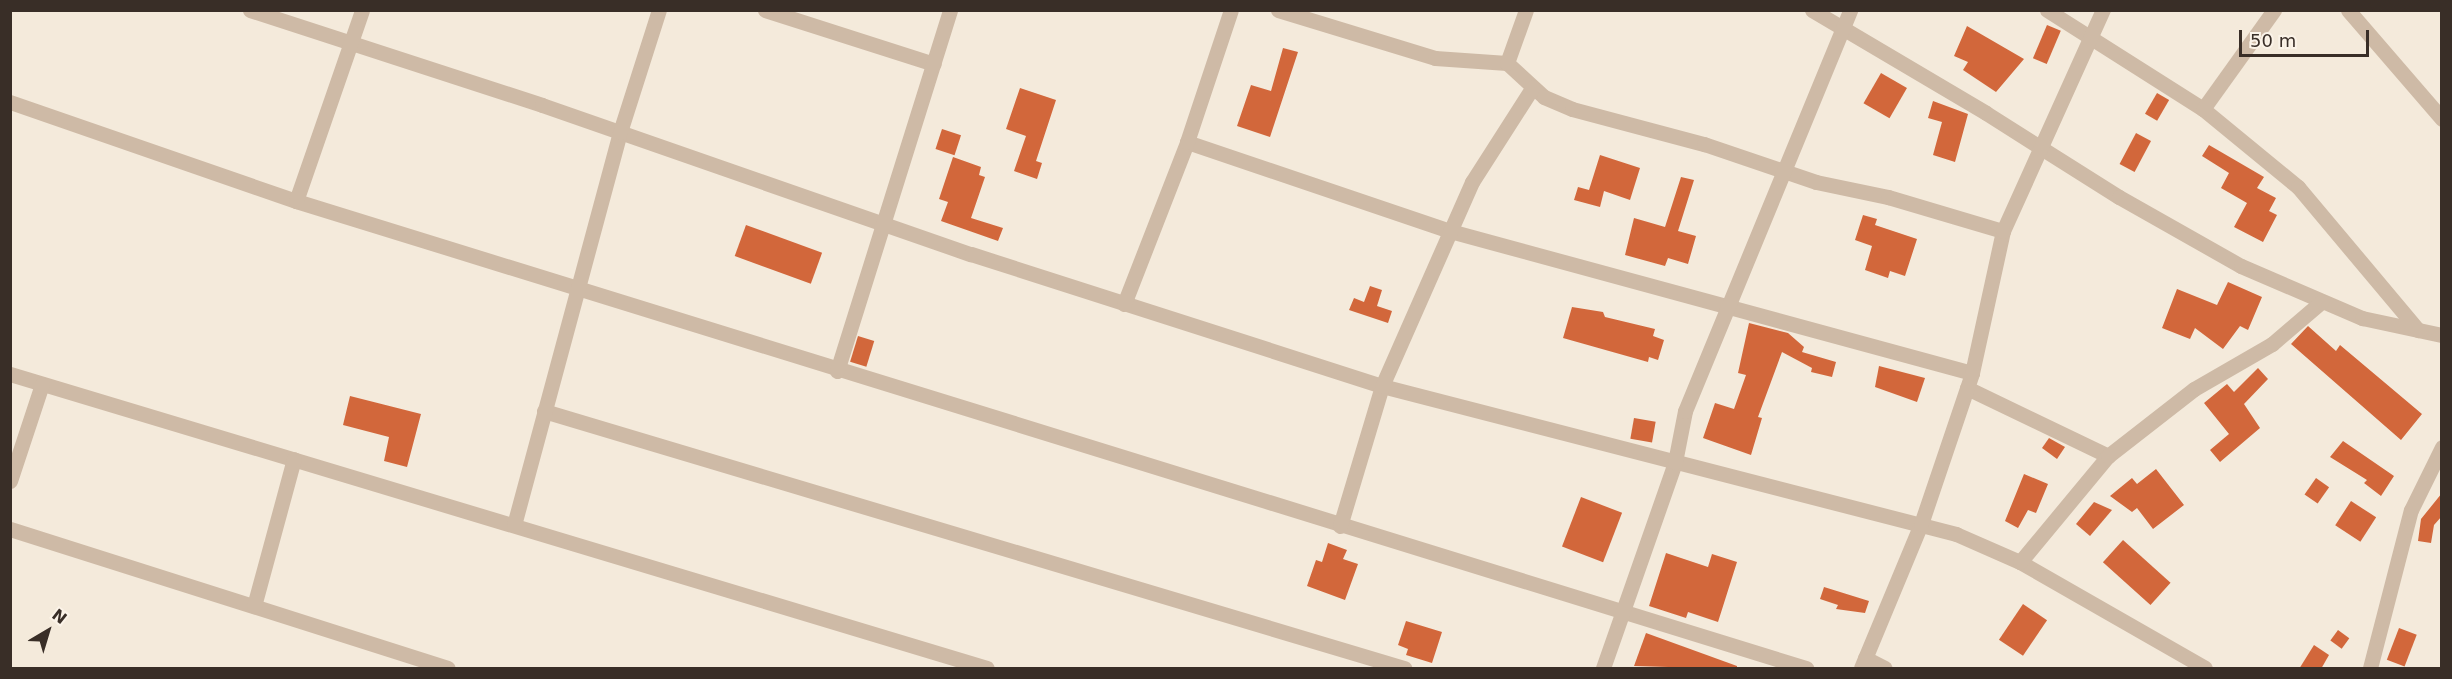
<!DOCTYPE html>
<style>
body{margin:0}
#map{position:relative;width:2452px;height:679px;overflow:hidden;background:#f4eadb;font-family:"DejaVu Sans",sans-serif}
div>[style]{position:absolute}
.building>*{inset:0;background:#d2673b;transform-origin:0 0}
.minor>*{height:15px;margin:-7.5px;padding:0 7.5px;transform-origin:7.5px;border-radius:7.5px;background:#cebaa6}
span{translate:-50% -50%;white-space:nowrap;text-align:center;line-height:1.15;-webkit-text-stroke:5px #fbf3e8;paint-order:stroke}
.frame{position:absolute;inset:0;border:12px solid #392e27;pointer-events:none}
.north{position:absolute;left:18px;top:601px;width:60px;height:60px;-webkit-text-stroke:4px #fbf3e8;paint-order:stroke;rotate:38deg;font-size:16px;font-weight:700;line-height:24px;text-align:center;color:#392e27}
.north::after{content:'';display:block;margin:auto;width:21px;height:27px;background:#392e27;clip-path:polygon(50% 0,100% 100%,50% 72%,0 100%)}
.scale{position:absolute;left:2239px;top:30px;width:130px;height:27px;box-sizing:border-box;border:3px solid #392e27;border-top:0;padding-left:8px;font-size:18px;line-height:21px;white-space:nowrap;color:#392e27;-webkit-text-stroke:4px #fbf3e8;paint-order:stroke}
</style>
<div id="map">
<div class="building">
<div style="left:2047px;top:25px;width:15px;height:36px;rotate:23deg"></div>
<div style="clip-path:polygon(1967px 26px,2024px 59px,1996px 92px,1963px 70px,1968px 62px,1954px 56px)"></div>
<div style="clip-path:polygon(1283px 48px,1298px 52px,1270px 137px,1237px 126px,1251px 85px,1271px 91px)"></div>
<div style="left:1881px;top:73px;width:30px;height:35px;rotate:30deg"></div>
<div style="clip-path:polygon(1020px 88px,1056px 100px,1036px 161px,1042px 163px,1037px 179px,1014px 171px,1026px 136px,1006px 129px)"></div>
<div style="left:2157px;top:93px;width:14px;height:24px;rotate:30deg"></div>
<div style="clip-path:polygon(1933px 101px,1968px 114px,1955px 162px,1933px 155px,1942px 122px,1928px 118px)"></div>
<div style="left:942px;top:129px;width:20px;height:21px;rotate:18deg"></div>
<div style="left:2136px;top:133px;width:17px;height:35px;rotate:28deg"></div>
<div style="clip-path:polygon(2209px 145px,2264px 177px,2257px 188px,2276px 198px,2269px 211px,2277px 215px,2263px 242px,2234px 227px,2247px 203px,2221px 188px,2229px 173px,2202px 156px)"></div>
<div style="clip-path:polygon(1600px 155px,1640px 168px,1630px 200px,1604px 191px,1600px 207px,1574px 200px,1578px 187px,1589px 190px)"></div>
<div style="clip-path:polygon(953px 157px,981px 167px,979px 175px,985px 177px,971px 218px,1003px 228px,998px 241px,941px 221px,948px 202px,939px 199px)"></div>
<div style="clip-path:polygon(1681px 177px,1694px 180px,1678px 231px,1696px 236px,1688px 264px,1668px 258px,1665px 266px,1625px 255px,1634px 218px,1665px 227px)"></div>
<div style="clip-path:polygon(1863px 215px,1877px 219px,1875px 225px,1917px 239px,1905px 276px,1890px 271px,1888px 278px,1865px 270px,1872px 246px,1855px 240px)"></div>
<div style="left:746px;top:225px;width:81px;height:33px;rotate:20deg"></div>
<div style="clip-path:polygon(2228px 282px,2262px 297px,2248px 330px,2240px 326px,2223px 349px,2195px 328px,2190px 339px,2162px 328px,2177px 289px,2217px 305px)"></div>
<div style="clip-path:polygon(1370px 286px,1382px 290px,1377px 306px,1392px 311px,1388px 323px,1349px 310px,1354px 298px,1364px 302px)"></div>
<div style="clip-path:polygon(1572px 307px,1603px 312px,1605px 317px,1655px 329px,1653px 336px,1664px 340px,1658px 360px,1649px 357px,1648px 362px,1563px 338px)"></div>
<div style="clip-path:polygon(1749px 323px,1788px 333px,1804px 347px,1802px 352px,1836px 362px,1832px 377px,1811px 372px,1812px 368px,1782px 352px,1758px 417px,1762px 418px,1751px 455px,1703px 438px,1715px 403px,1734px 409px,1746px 375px,1738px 373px)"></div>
<div style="clip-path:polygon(2308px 326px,2336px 351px,2340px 345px,2422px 414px,2401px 440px,2291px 344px)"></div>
<div style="left:858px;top:336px;width:17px;height:27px;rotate:17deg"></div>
<div style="clip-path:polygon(1879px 366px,1925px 378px,1917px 402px,1875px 387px)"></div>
<div style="clip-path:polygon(2258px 368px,2268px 379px,2244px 404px,2260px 428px,2220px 462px,2210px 450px,2229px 434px,2204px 403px,2227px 384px,2234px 392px)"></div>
<div style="clip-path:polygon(350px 396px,421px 414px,407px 467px,384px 461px,389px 437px,343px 425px)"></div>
<div style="left:1634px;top:418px;width:22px;height:21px;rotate:10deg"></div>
<div style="clip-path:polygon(2049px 438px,2065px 447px,2057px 459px,2042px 448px)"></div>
<div style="clip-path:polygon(2343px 441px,2394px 476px,2381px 496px,2364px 483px,2367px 480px,2330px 457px)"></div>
<div style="clip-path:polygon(2156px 469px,2184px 505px,2153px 529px,2137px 508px,2132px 512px,2110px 496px,2132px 478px,2137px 484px)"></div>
<div style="clip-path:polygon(2024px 474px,2048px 484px,2036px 513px,2028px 510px,2018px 528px,2005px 521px)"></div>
<div style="left:2316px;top:478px;width:16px;height:20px;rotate:35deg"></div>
<div style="clip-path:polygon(2442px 493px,2442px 516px,2434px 525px,2431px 543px,2418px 541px,2421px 519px)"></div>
<div style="left:1581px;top:497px;width:44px;height:53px;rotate:21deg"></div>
<div style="left:2351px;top:501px;width:30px;height:29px;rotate:33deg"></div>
<div style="clip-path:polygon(2094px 502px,2112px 510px,2090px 536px,2076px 524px)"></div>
<div style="left:2123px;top:540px;width:64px;height:30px;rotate:42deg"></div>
<div style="clip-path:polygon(1328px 543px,1347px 550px,1343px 559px,1358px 564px,1345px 600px,1307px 586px,1316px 560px,1322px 562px)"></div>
<div style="clip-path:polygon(1666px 553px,1708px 567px,1712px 554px,1737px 562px,1718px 622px,1688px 612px,1686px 618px,1649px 606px)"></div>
<div style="clip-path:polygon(1824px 587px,1869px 601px,1865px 613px,1836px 609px,1838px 605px,1820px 599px)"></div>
<div style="left:2023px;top:604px;width:29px;height:43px;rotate:34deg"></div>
<div style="clip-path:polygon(1406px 621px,1442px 632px,1432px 663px,1406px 655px,1408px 649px,1398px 645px)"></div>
<div style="left:2399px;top:628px;width:19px;height:34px;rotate:21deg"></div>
<div style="left:2338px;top:630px;width:14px;height:13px;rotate:36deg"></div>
<div style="clip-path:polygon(1646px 633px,1737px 666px,1737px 669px,1634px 666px)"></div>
<div style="clip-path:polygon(2314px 645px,2329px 655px,2321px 669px,2299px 669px)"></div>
</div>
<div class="minor">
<div style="left:250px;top:10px;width:307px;rotate:18deg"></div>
<div style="left:542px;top:105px;width:454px;rotate:19.2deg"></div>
<div style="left:971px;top:254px;width:432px;rotate:17.8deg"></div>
<div style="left:1382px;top:386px;width:593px;rotate:14.46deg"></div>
<div style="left:1956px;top:534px;width:70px;rotate:23.6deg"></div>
<div style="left:2020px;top:562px;width:213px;rotate:29.8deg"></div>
<div style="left:765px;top:10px;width:177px;rotate:17.7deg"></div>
<div style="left:1278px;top:10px;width:164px;rotate:17deg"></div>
<div style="left:1435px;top:58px;width:72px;rotate:4deg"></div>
<div style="left:1507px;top:63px;width:50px;rotate:42.6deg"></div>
<div style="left:1544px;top:97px;width:30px;rotate:23deg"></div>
<div style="left:1572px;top:109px;width:137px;rotate:14.9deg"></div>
<div style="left:1704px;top:144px;width:118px;rotate:18.7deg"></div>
<div style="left:1816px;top:182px;width:74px;rotate:11.8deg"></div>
<div style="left:1888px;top:197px;width:120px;rotate:16.5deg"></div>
<div style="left:1812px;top:10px;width:202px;rotate:30.6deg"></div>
<div style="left:1986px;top:113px;width:157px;rotate:32.3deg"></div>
<div style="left:2119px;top:197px;width:140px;rotate:29.5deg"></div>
<div style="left:2241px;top:266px;width:132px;rotate:23.3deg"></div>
<div style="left:2362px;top:318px;width:82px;rotate:12deg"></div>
<div style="left:2047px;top:10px;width:185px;rotate:32.4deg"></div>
<div style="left:2203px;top:109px;width:123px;rotate:39.4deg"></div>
<div style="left:2298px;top:187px;width:187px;rotate:50deg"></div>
<div style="left:2348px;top:10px;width:144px;rotate:49.2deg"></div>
<div style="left:1507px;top:63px;width:56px;rotate:-70.3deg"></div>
<div style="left:10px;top:102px;width:303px;rotate:19.1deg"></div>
<div style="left:296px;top:201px;width:1581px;rotate:17.19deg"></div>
<div style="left:2203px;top:109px;width:122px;rotate:-54.4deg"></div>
<div style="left:1187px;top:142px;width:278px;rotate:18.7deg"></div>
<div style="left:1450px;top:231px;width:541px;rotate:15.22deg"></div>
<div style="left:296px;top:201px;width:202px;rotate:-70.9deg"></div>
<div style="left:1124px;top:304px;width:174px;rotate:-68.7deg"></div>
<div style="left:1187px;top:142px;width:139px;rotate:-71.6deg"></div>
<div style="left:837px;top:371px;width:378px;rotate:-72.6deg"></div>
<div style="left:10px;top:374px;width:1020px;rotate:16.75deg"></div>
<div style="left:1967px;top:388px;width:157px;rotate:25.7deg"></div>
<div style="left:544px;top:411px;width:898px;rotate:16.64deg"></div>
<div style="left:10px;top:481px;width:102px;rotate:-71.7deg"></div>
<div style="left:514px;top:525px;width:407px;rotate:-74.9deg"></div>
<div style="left:620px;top:132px;width:128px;rotate:-72.3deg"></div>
<div style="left:1340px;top:526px;width:146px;rotate:-73.3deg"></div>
<div style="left:1382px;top:386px;width:223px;rotate:-66.2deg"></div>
<div style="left:1472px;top:182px;width:112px;rotate:-57.4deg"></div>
<div style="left:10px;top:529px;width:459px;rotate:17.6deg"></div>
<div style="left:2020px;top:562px;width:138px;rotate:-50.3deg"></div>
<div style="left:2108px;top:456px;width:109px;rotate:-37.9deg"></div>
<div style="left:2194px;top:389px;width:90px;rotate:-30deg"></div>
<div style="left:2272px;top:344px;width:65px;rotate:-40.6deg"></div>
<div style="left:254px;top:606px;width:152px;rotate:-74.8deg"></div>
<div style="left:1865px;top:658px;width:22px;rotate:27deg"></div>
<div style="left:1603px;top:668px;width:218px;rotate:-70.7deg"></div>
<div style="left:1675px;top:462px;width:52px;rotate:-78.9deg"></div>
<div style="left:1685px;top:411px;width:434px;rotate:-67.6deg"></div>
<div style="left:1861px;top:668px;width:156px;rotate:-67.4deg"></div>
<div style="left:1921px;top:524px;width:159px;rotate:-71.3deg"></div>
<div style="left:1972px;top:373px;width:145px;rotate:-77.7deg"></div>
<div style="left:2003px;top:231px;width:243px;rotate:-65.7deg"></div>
<div style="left:2370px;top:668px;width:163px;rotate:-75.5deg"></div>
<div style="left:2411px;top:510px;width:70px;rotate:-63.8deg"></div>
</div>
<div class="frame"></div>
<div class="north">N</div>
<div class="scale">50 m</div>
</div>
